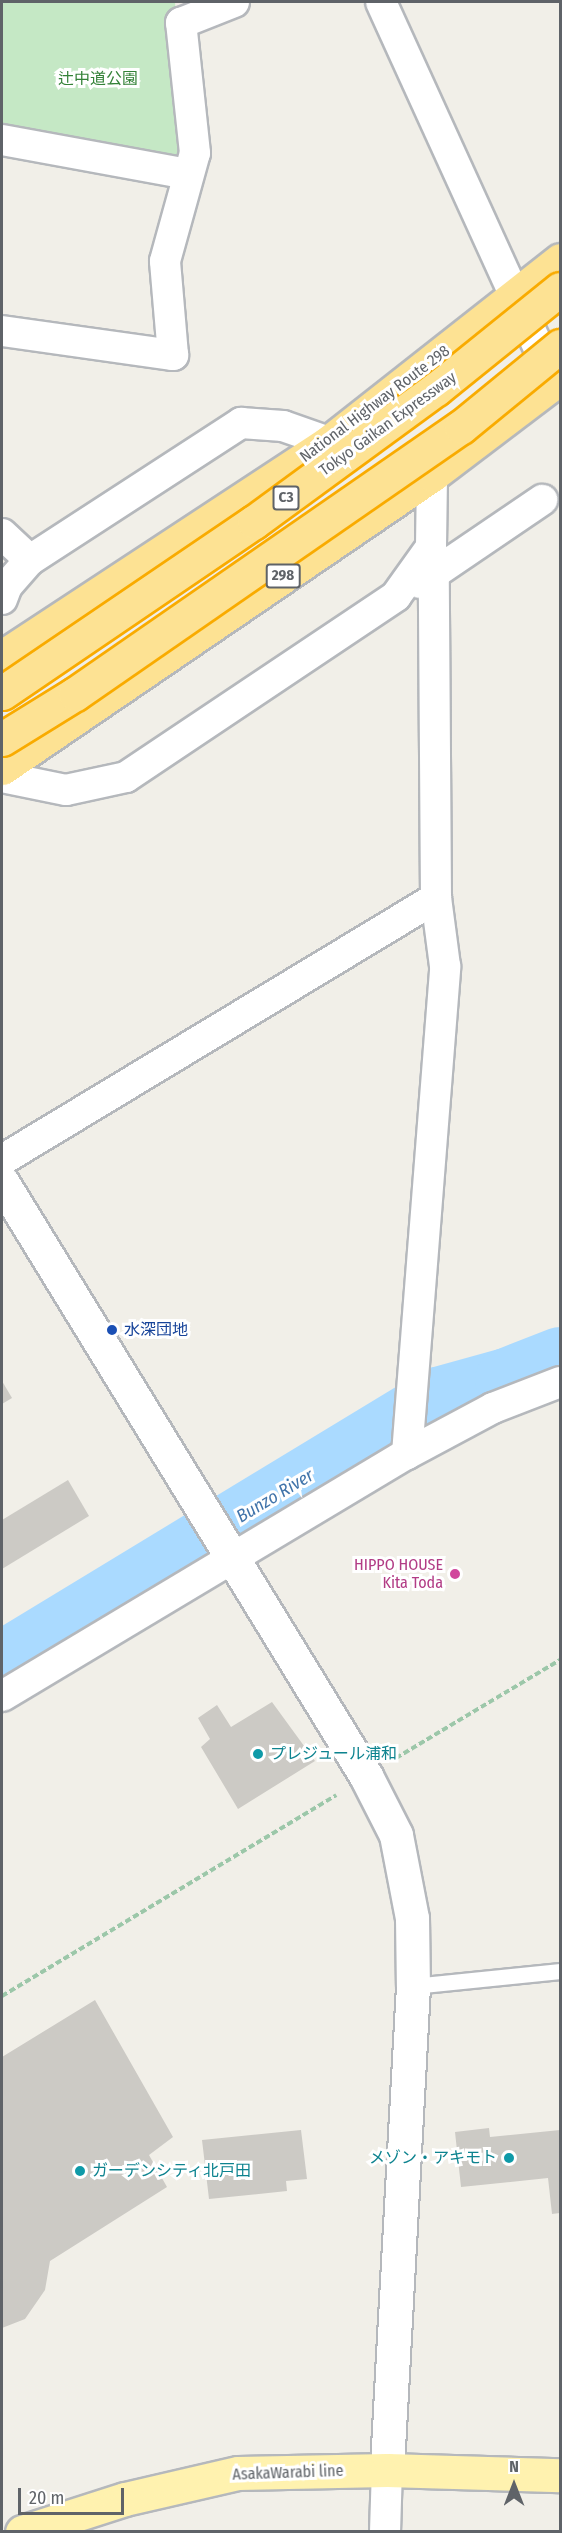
<!DOCTYPE html>
<meta charset="utf-8">
<style>
body{margin:0}
#map{position:relative;width:562px;height:2533px;overflow:hidden;background:#f1efe8;font-family:"Fira Sans Condensed","Noto Sans JP",sans-serif}
div>[style]{position:absolute}
.green>*{inset:0;background:#c5e8c5}
.river>*{height:63px;margin:-31.5px;padding:0 31.5px;transform-origin:31.5px;border-radius:31.5px;background:#aadaff}
.building>*{inset:0;background:#cccac5}
.path>*{height:4px;margin-top:-2px;transform-origin:0;background:repeating-linear-gradient(90deg,#9cc7a9 0 6px,transparent 0 9px)}
.roads{filter:drop-shadow(2px 0 #b5b8bc) drop-shadow(-2px 0 #b5b8bc) drop-shadow(0 2px #b5b8bc) drop-shadow(0 -2px #b5b8bc)}
.lane>*{height:15px;margin:-7.5px;padding:0 7.5px;transform-origin:7.5px;border-radius:7.5px;background:#fff}
.street>*{height:30px;margin:-15px;padding:0 15px;transform-origin:15px;border-radius:15px;background:#fff}
.secondary>*{height:33px;margin:-16.5px;padding:0 16.5px;transform-origin:16.5px;border-radius:16.5px;background:#fff}
.primary>*{height:33px;margin:-16.5px;padding:0 16.5px;transform-origin:16.5px;border-radius:16.5px;background:#fff2af}
.highway>*{height:33px;margin:-16.5px;padding:0 16.5px;transform-origin:16.5px;border-radius:16.5px;background:#fde293}
.bridges{filter:drop-shadow(2px 0 #f9ab00) drop-shadow(-2px 0 #f9ab00) drop-shadow(0 2px #f9ab00) drop-shadow(0 -2px #f9ab00)}
.highway-bridge>*{height:33px;margin:-16.5px;padding:0 16.5px;transform-origin:16.5px;border-radius:16.5px;background:#fde293}
.dots>*{width:16px;height:16px;translate:-50% -50%;box-sizing:border-box;border:3px solid #fff;border-radius:50%}
span{translate:-50% -50%;white-space:nowrap;text-align:center;line-height:1.15;-webkit-text-stroke:6px #fff;paint-order:stroke}
.shield-label span{padding:2px 4px;background:#fff;border:2px solid;border-radius:4px;-webkit-text-stroke-width:0}
.shield-label{font-size:15px;color:#5f6368;font-weight:700}
.park-label{font-size:16px;color:#348238}
.street-label{font-size:16px;color:#5f6368}
.transit-label{font-size:16px;color:#164399}
.left{translate:0 -50%;text-align:left}
.hotel-label{font-size:16px;color:#b23c85}
.right{translate:-100% -50%;text-align:right}
.culture-label{font-size:16px;color:#0d838f}
.water-label{font-size:18px;color:#4174aa;font-style:italic}
.frame{position:absolute;inset:0;border:3px solid #5f6368;pointer-events:none}
.north{position:absolute;left:484px;top:2455px;width:60px;height:60px;-webkit-text-stroke:4px #fff;paint-order:stroke;rotate:0deg;font-size:16px;font-weight:700;line-height:24px;text-align:center;color:#5f6368}
.north::after{content:'';display:block;margin:auto;width:21px;height:27px;background:#5f6368;clip-path:polygon(50% 0,100% 100%,50% 72%,0 100%)}
.scale{position:absolute;left:18px;top:2488px;width:106px;height:27px;box-sizing:border-box;border:3px solid #5f6368;border-top:0;padding-left:8px;font-size:18px;line-height:21px;white-space:nowrap;color:#5f6368;-webkit-text-stroke:4px #fff;paint-order:stroke}
</style>
<div id="map">
<div class="green">
<div style="clip-path:polygon(2px 2px,175px 2px,188px 174px,2px 140px)"></div>
</div>
<div class="river">
<div style="left:2px;top:1662px;width:509px;rotate:-31.25deg"></div>
<div style="left:437px;top:1398px;width:72px;rotate:-15.4deg"></div>
<div style="left:506px;top:1379px;width:58px;rotate:-21.3deg"></div>
</div>
<div class="building">
<div style="clip-path:polygon(2px 1381px,12px 1398px,2px 1404px)"></div>
<div style="clip-path:polygon(68px 1480px,89px 1516px,2px 1569px,2px 1520px)"></div>
<div style="clip-path:polygon(272px 1702px,315px 1761px,238px 1809px,201px 1747px,210px 1739px,198px 1718px,217px 1705px,231px 1727px)"></div>
<div style="clip-path:polygon(95px 2000px,173px 2137px,149px 2155px,167px 2187px,50px 2261px,45px 2290px,25px 2319px,2px 2328px,2px 2057px)"></div>
<div style="clip-path:polygon(489px 2128px,490px 2137px,560px 2130px,560px 2213px,552px 2214px,548px 2178px,461px 2187px,455px 2132px)"></div>
<div style="clip-path:polygon(301px 2130px,307px 2179px,286px 2181px,287px 2191px,209px 2199px,202px 2140px)"></div>
</div>
<div class="path">
<div style="left:396px;top:1758px;width:191px;rotate:-30.9deg"></div>
<div style="left:2px;top:1996px;width:390px;rotate:-31deg"></div>
</div>
<div class="roads">
<div class="lane">
<div style="left:413px;top:1986px;width:148px;rotate:-5.8deg"></div>
</div>
<div class="street">
<div style="left:381px;top:2px;width:417px;rotate:65.5deg"></div>
<div style="left:2px;top:140px;width:189px;rotate:10.4deg"></div>
<div style="left:2px;top:331px;width:173px;rotate:8deg"></div>
<div style="left:173px;top:355px;width:94px;rotate:-94.9deg"></div>
<div style="left:165px;top:261px;width:112px;rotate:-74.5deg"></div>
<div style="left:195px;top:153px;width:131px;rotate:-96.1deg"></div>
<div style="left:181px;top:23px;width:57px;rotate:-21.6deg"></div>
<div style="left:2px;top:534px;width:38px;rotate:43deg"></div>
<div style="left:420px;top:583px;width:148px;rotate:-34.2deg"></div>
<div style="left:2px;top:599px;width:14px;rotate:-69deg"></div>
<div style="left:7px;top:586px;width:35px;rotate:-49deg"></div>
<div style="left:30px;top:560px;width:252px;rotate:-33deg"></div>
<div style="left:241px;top:423px;width:42px;rotate:4.1deg"></div>
<div style="left:283px;top:426px;width:49px;rotate:19.2deg"></div>
<div style="left:2px;top:777px;width:65px;rotate:11.5deg"></div>
<div style="left:66px;top:790px;width:61px;rotate:-12.2deg"></div>
<div style="left:126px;top:777px;width:325px;rotate:-33.8deg"></div>
<div style="left:396px;top:596px;width:60px;rotate:-54.5deg"></div>
<div style="left:431px;top:547px;width:72px;rotate:-89.2deg"></div>
<div style="left:2px;top:1160px;width:507px;rotate:-31.12deg"></div>
<div style="left:436px;top:898px;width:323px;rotate:-90.4deg"></div>
<div style="left:434px;top:575px;width:28px;rotate:-96deg"></div>
<div style="left:407px;top:1454px;width:489px;rotate:-85.5deg"></div>
<div style="left:445px;top:966px;width:69px;rotate:-97.5deg"></div>
<div style="left:2px;top:1696px;width:472px;rotate:-30.9deg"></div>
<div style="left:407px;top:1454px;width:98px;rotate:-28.1deg"></div>
<div style="left:493px;top:1408px;width:72px;rotate:-21.2deg"></div>
<div style="left:385px;top:2532px;width:62px;rotate:-88.2deg"></div>
</div>
<div class="secondary">
<div style="left:2px;top:1182px;width:697px;rotate:58.5deg"></div>
<div style="left:366px;top:1776px;width:66px;rotate:63deg"></div>
<div style="left:396px;top:1835px;width:85px;rotate:79.1deg"></div>
<div style="left:412px;top:1918px;width:68px;rotate:89.2deg"></div>
<div style="left:413px;top:1986px;width:485px;rotate:93.1deg"></div>
</div>
<div class="primary">
<div style="left:22px;top:2532px;width:108px;rotate:-17.8deg"></div>
<div style="left:125px;top:2499px;width:116px;rotate:-13deg"></div>
<div style="left:238px;top:2473px;width:149px;rotate:-1.2deg"></div>
<div style="left:387px;top:2470px;width:173px;rotate:1.7deg"></div>
</div>
<div class="highway">
<div style="left:2px;top:657px;width:391px;rotate:-33.3deg"></div>
<div style="left:329px;top:442px;width:294px;rotate:-38.2deg"></div>
<div style="left:2px;top:768px;width:520px;rotate:-34.27deg"></div>
<div style="left:432px;top:475px;width:161px;rotate:-37.2deg"></div>
</div>
</div>
<div class="bridges">
<div class="highway-bridge">
<div style="left:2px;top:693px;width:305px;rotate:-34.2deg"></div>
<div style="left:254px;top:522px;width:225px;rotate:-36.2deg"></div>
<div style="left:436px;top:389px;width:159px;rotate:-38.9deg"></div>
<div style="left:2px;top:739px;width:86px;rotate:-31.7deg"></div>
<div style="left:75px;top:694px;width:469px;rotate:-34.7deg"></div>
<div style="left:461px;top:427px;width:128px;rotate:-39.3deg"></div>
</div>
</div>
<div class="dots">
<div style="left:112px;top:1330px;background:#1a4fb4"></div>
<div style="left:455px;top:1574px;background:#d1479c"></div>
<div style="left:258px;top:1754px;background:#0f9aa8"></div>
<div style="left:509px;top:2158px;background:#0f9aa8"></div>
<div style="left:80px;top:2171px;background:#0f9aa8"></div>
</div>
<div class="shield-label">
<span style="left:286px;top:498px">C3</span>
<span style="left:283px;top:576px">298</span>
</div>
<div class="park-label">
<span style="left:98px;top:79px">辻中道公園</span>
</div>
<div class="street-label">
<span style="left:375px;top:404px;rotate:-37deg">National Highway Route 298</span>
<span style="left:388px;top:424px;rotate:-36deg">Tokyo Gaikan Expressway</span>
<span style="left:288px;top:2473px;rotate:-2deg">AsakaWarabi line</span>
</div>
<div class="transit-label">
<span class="left" style="left:124px;top:1330px">水深団地</span>
</div>
<div class="hotel-label">
<span class="right" style="left:443px;top:1574px">HIPPO HOUSE<br>Kita Toda</span>
</div>
<div class="culture-label">
<span class="left" style="left:270px;top:1754px">プレジュール浦和</span>
<span class="right" style="left:497px;top:2158px">メゾン・アキモト</span>
<span class="left" style="left:92px;top:2171px">ガーデンシティ北戸田</span>
</div>
<div class="water-label">
<span style="left:275px;top:1496px;rotate:-31deg">Bunzo River</span>
</div>
<div class="frame"></div>
<div class="north">N</div>
<div class="scale">20 m</div>
</div>
